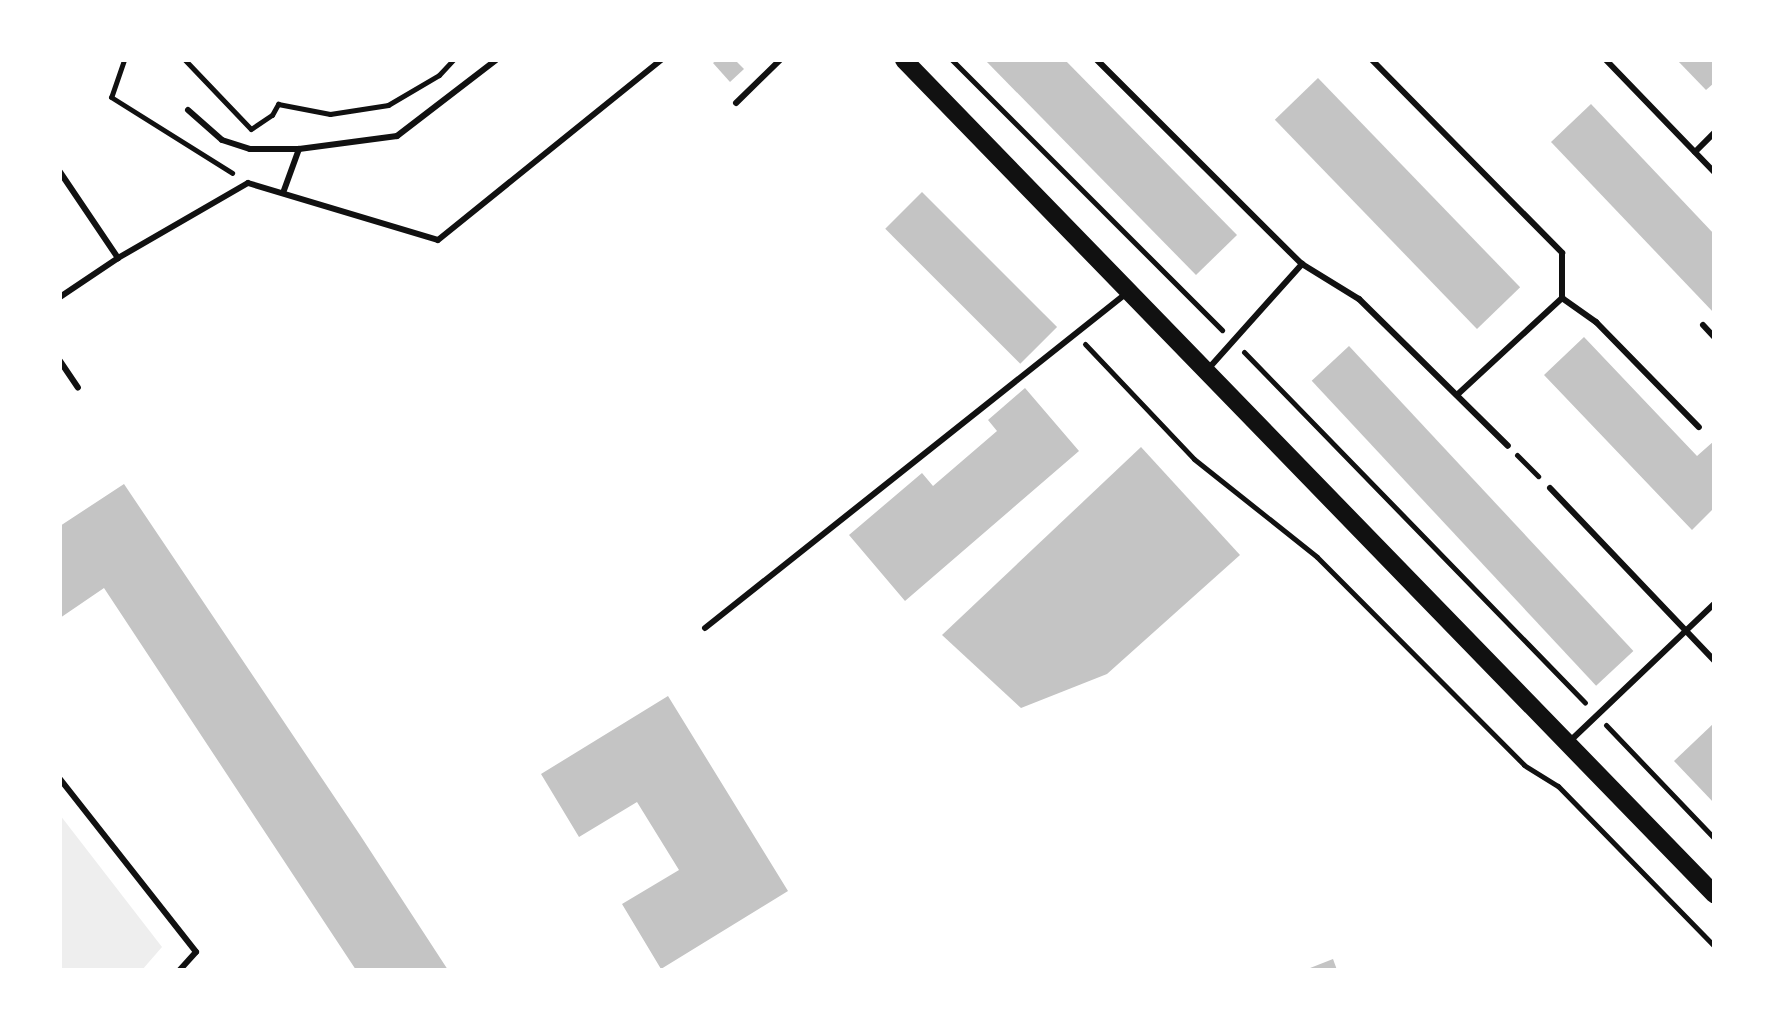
<!DOCTYPE html>
<style>
body{margin:0}
#map{position:relative;width:1774px;height:1030px;overflow:hidden;background:#fff;font-family:"DejaVu Sans",sans-serif}
div>[style]{position:absolute}
.green>*{inset:0;background:#eee}
.building>*{inset:0;background:#c4c4c4;transform-origin:0 0}
.path>*{height:5px;margin:-2.5px;padding:0 2.5px;transform-origin:2.5px;border-radius:2.5px;background:#111}
.service>*{height:6px;margin:-3px;padding:0 3px;transform-origin:3px;border-radius:3px;background:#111}
.tertiary>*{height:18px;margin:-9px;padding:0 9px;transform-origin:9px;border-radius:9px;background:#111}
span{translate:-50% -50%;white-space:nowrap;text-align:center;line-height:1.15;-webkit-text-stroke:10px #fff;paint-order:stroke}
.frame{position:absolute;inset:0;border:62px solid #fff;pointer-events:none}
</style>
<div id="map">
<div class="green">
<div style="clip-path:polygon(60px 815px,162px 947px,142px 970px,60px 970px)"></div>
</div>
<div class="building">
<div style="clip-path:polygon(717px 60px,735px 60px,744px 69px,730px 82px,713px 63px)"></div>
<div style="clip-path:polygon(985px 60px,1065px 60px,1237px 235px,1196px 275px)"></div>
<div style="clip-path:polygon(1677px 60px,1714px 60px,1714px 83px,1706px 90px)"></div>
<div style="left:1318px;top:78px;width:291px;height:60px;rotate:46deg"></div>
<div style="clip-path:polygon(1591px 104px,1714px 234px,1714px 313px,1551px 142px)"></div>
<div style="left:922px;top:192px;width:191px;height:52px;rotate:45deg"></div>
<div style="clip-path:polygon(1584px 337px,1697px 456px,1714px 441px,1714px 508px,1692px 530px,1544px 375px)"></div>
<div style="left:1349px;top:346px;width:417px;height:51px;rotate:47deg"></div>
<div style="clip-path:polygon(1025px 388px,1079px 451px,905px 601px,849px 535px,922px 473px,933px 486px,997px 431px,988px 420px)"></div>
<div style="clip-path:polygon(1141px 447px,1240px 555px,1107px 674px,1021px 708px,942px 635px)"></div>
<div style="clip-path:polygon(124px 484px,360px 835px,448px 970px,356px 970px,104px 588px,60px 618px,60px 526px)"></div>
<div style="clip-path:polygon(668px 696px,788px 891px,661px 969px,622px 904px,679px 870px,637px 802px,579px 837px,541px 774px)"></div>
<div style="clip-path:polygon(1714px 723px,1714px 803px,1674px 761px)"></div>
<div style="clip-path:polygon(1333px 959px,1337px 970px,1305px 970px)"></div>
</div>
<div class="path">
<div style="left:124px;top:60px;width:39px;rotate:109deg"></div>
<div style="left:111px;top:97px;width:143px;rotate:32.1deg"></div>
<div style="left:185px;top:60px;width:95px;rotate:46.3deg"></div>
<div style="left:251px;top:129px;width:25px;rotate:-34deg"></div>
<div style="left:272px;top:115px;width:13px;rotate:-61deg"></div>
<div style="left:278px;top:104px;width:53px;rotate:10.9deg"></div>
<div style="left:330px;top:114px;width:59px;rotate:-8.8deg"></div>
<div style="left:388px;top:105px;width:59px;rotate:-30.5deg"></div>
<div style="left:439px;top:75px;width:21px;rotate:-47deg"></div>
<div style="left:952px;top:60px;width:382px;rotate:45deg"></div>
<div style="left:1085px;top:344px;width:158px;rotate:46.5deg"></div>
<div style="left:1194px;top:459px;width:157px;rotate:38.5deg"></div>
<div style="left:1317px;top:557px;width:293px;rotate:45.1deg"></div>
<div style="left:1524px;top:765px;width:40px;rotate:32deg"></div>
<div style="left:1558px;top:786px;width:223px;rotate:45.7deg"></div>
<div style="left:1244px;top:352px;width:489px;rotate:45.8deg"></div>
<div style="left:1517px;top:455px;width:30px;rotate:45deg"></div>
<div style="left:1606px;top:725px;width:156px;rotate:46.3deg"></div>
</div>
<div class="service">
<div style="left:1097px;top:60px;width:289px;rotate:44.9deg"></div>
<div style="left:1302px;top:264px;width:67px;rotate:31.6deg"></div>
<div style="left:1359px;top:299px;width:209px;rotate:44.6deg"></div>
<div style="left:1372px;top:60px;width:271px;rotate:45.4deg"></div>
<div style="left:1562px;top:253px;width:45px;rotate:90deg"></div>
<div style="left:1562px;top:298px;width:42px;rotate:35.2deg"></div>
<div style="left:1596px;top:322px;width:147px;rotate:45.6deg"></div>
<div style="left:1606px;top:60px;width:156px;rotate:46deg"></div>
<div style="left:736px;top:103px;width:62px;rotate:-44.3deg"></div>
<div style="left:188px;top:110px;width:45px;rotate:41.4deg"></div>
<div style="left:222px;top:140px;width:29px;rotate:18deg"></div>
<div style="left:250px;top:149px;width:49px"></div>
<div style="left:299px;top:149px;width:99px;rotate:-7.6deg"></div>
<div style="left:397px;top:136px;width:125px;rotate:-37.5deg"></div>
<div style="left:1695px;top:152px;width:27px;rotate:-45deg"></div>
<div style="left:60px;top:172px;width:104px;rotate:56deg"></div>
<div style="left:118px;top:258px;width:150px;rotate:-30deg"></div>
<div style="left:248px;top:183px;width:198px;rotate:16.7deg"></div>
<div style="left:438px;top:240px;width:287px;rotate:-38.9deg"></div>
<div style="left:283px;top:193px;width:47px;rotate:-70deg"></div>
<div style="left:60px;top:297px;width:70px;rotate:-33.9deg"></div>
<div style="left:1703px;top:325px;width:16px;rotate:47deg"></div>
<div style="left:60px;top:361px;width:32px;rotate:56deg"></div>
<div style="left:1209px;top:368px;width:140px;rotate:-48.2deg"></div>
<div style="left:1458px;top:394px;width:142px;rotate:-42.7deg"></div>
<div style="left:1550px;top:488px;width:238px;rotate:46.4deg"></div>
<div style="left:705px;top:628px;width:540px;rotate:-38.46deg"></div>
<div style="left:1569px;top:742px;width:200px;rotate:-43.6deg"></div>
<div style="left:60px;top:779px;width:220px;rotate:51.8deg"></div>
<div style="left:196px;top:952px;width:24px;rotate:132deg"></div>
</div>
<div class="tertiary">
<div style="left:904px;top:60px;width:1163px;rotate:45.84deg"></div>
</div>
<div class="frame"></div>
</div>
